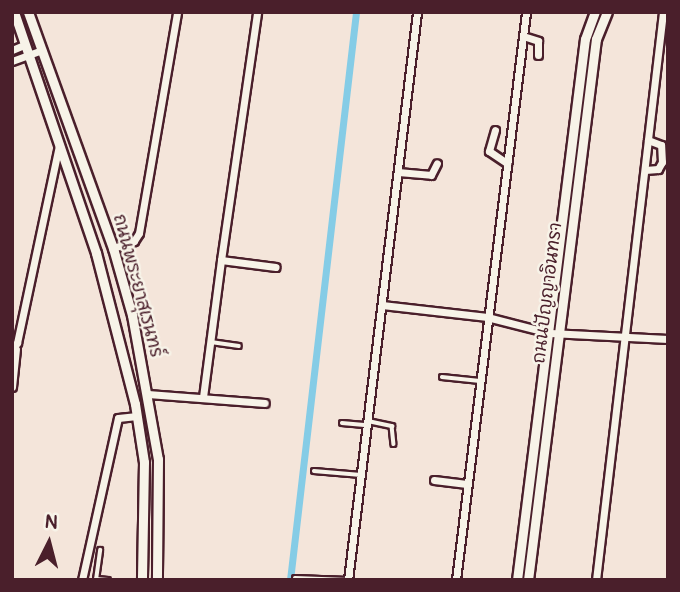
<!DOCTYPE html>
<meta charset="utf-8">
<style>
body{margin:0}
#map{position:relative;width:680px;height:592px;overflow:hidden;background:#f4e5da;font-family:Pangolin,"Playpen Sans Thai",sans-serif}
div>[style]{position:absolute}
.canal>*{height:7px;margin:-3.5px;padding:0 3.5px;transform-origin:3.5px;border-radius:3.5px;background:#85cce6}
.roads{filter:drop-shadow(2px 0 #4a1f2b) drop-shadow(-2px 0 #4a1f2b) drop-shadow(0 2px #4a1f2b) drop-shadow(0 -2px #4a1f2b)}
.service>*{height:3.5px;margin:-1.75px;padding:0 1.75px;transform-origin:1.75px;border-radius:1.75px;background:#f7f3e8}
.minor>*{height:7px;margin:-3.5px;padding:0 3.5px;transform-origin:3.5px;border-radius:3.5px;background:#f7f3e8}
.tertiary>*{height:9px;margin:-4.5px;padding:0 4.5px;transform-origin:4.5px;border-radius:4.5px;background:#f7f3e8}
span{translate:-50% -50%;white-space:nowrap;text-align:center;line-height:1.15;-webkit-text-stroke:5px #f7f3e8;paint-order:stroke}
.street-label{font-size:18px;color:#4a1f2b}
.frame{position:absolute;inset:0;border:14px solid #4a1f2b;pointer-events:none}
.north{position:absolute;left:14px;top:508px;width:70px;height:70px;-webkit-text-stroke:5px #f7f3e8;paint-order:stroke;rotate:6deg;font-size:19px;font-weight:700;line-height:28px;text-align:center;color:#4a1f2b}
.north::after{content:'';display:block;margin:auto;width:24px;height:32px;background:#4a1f2b;clip-path:polygon(50% 0,100% 100%,50% 72%,0 100%)}
</style>
<div id="map">
<div class="canal">
<div style="left:290px;top:580px;width:572px;rotate:-83.37deg"></div>
</div>
<div class="roads">
<div class="service">
<div style="left:211px;top:342px;width:28px;rotate:8deg"></div>
<div style="left:442px;top:377px;width:38px;rotate:6deg"></div>
<div style="left:368px;top:421px;width:25px;rotate:12deg"></div>
<div style="left:392px;top:426px;width:18px;rotate:84deg"></div>
<div style="left:342px;top:423px;width:25px;rotate:5deg"></div>
<div style="left:314px;top:471px;width:47px;rotate:4.9deg"></div>
<div style="left:295px;top:578px;width:53px;rotate:2.2deg"></div>
<div style="left:96px;top:579px;width:12px;rotate:5deg"></div>
<div style="left:96px;top:580px;width:30px;rotate:-82deg"></div>
</div>
<div class="minor">
<div style="left:523px;top:36px;width:16px;rotate:18deg"></div>
<div style="left:538px;top:41px;width:14px;rotate:90deg"></div>
<div style="left:12px;top:50px;width:13px;rotate:-23deg"></div>
<div style="left:12px;top:61px;width:32px;rotate:-20deg"></div>
<div style="left:495px;top:130px;width:22px;rotate:106deg"></div>
<div style="left:489px;top:151px;width:22px;rotate:34deg"></div>
<div style="left:645px;top:170px;width:13px;rotate:-4deg"></div>
<div style="left:658px;top:169px;width:8px;rotate:-60deg"></div>
<div style="left:662px;top:162px;width:17px;rotate:-93deg"></div>
<div style="left:661px;top:145px;width:14px;rotate:-159deg"></div>
<div style="left:398px;top:172px;width:33px;rotate:5deg"></div>
<div style="left:431px;top:175px;width:13px;rotate:-63deg"></div>
<div style="left:113px;top:248px;width:22px;rotate:-18deg"></div>
<div style="left:134px;top:241px;width:9px;rotate:-58deg"></div>
<div style="left:139px;top:233px;width:224px;rotate:-80.2deg"></div>
<div style="left:221px;top:260px;width:251px;rotate:-81.7deg"></div>
<div style="left:382px;top:305px;width:106px;rotate:6.5deg"></div>
<div style="left:487px;top:317px;width:65px;rotate:14.3deg"></div>
<div style="left:550px;top:333px;width:118px;rotate:2.9deg"></div>
<div style="left:12px;top:349px;width:8px;rotate:-50deg"></div>
<div style="left:17px;top:343px;width:201px;rotate:-78deg"></div>
<div style="left:12px;top:387px;width:38px;rotate:-84deg"></div>
<div style="left:148px;top:394px;width:117px;rotate:4.4deg"></div>
<div style="left:203px;top:397px;width:138px;rotate:-82.5deg"></div>
<div style="left:221px;top:260px;width:55px;rotate:7.3deg"></div>
<div style="left:434px;top:480px;width:33px;rotate:7deg"></div>
<div style="left:82px;top:580px;width:166px;rotate:-77.5deg"></div>
<div style="left:118px;top:418px;width:19px;rotate:-6deg"></div>
<div style="left:348px;top:580px;width:572px;rotate:-83.07deg"></div>
<div style="left:456px;top:580px;width:572px;rotate:-82.97deg"></div>
<div style="left:596px;top:580px;width:572px;rotate:-83.27deg"></div>
</div>
<div class="tertiary">
<div style="left:14px;top:12px;width:255px;rotate:71.2deg"></div>
<div style="left:96px;top:253px;width:156px;rotate:75.5deg"></div>
<div style="left:135px;top:404px;width:59px;rotate:81.2deg"></div>
<div style="left:144px;top:462px;width:118px;rotate:91deg"></div>
<div style="left:28px;top:12px;width:251px;rotate:70.2deg"></div>
<div style="left:113px;top:248px;width:70px;rotate:74.2deg"></div>
<div style="left:132px;top:315px;width:146px;rotate:79.8deg"></div>
<div style="left:158px;top:459px;width:121px;rotate:90.5deg"></div>
<div style="left:517px;top:580px;width:545px;rotate:-82.84deg"></div>
<div style="left:585px;top:39px;width:29px;rotate:-70deg"></div>
<div style="left:528px;top:580px;width:545px;rotate:-82.84deg"></div>
<div style="left:596px;top:39px;width:29px;rotate:-68deg"></div>
</div>
</div>
<div class="street-label">
<span style="left:137px;top:286px;rotate:75deg">ถนนพระยาสุเรนทร์</span>
<span style="left:548px;top:293px;rotate:-83deg">ถนนปัญญาอินทรา</span>
</div>
<div class="frame"></div>
<div class="north">N</div>
</div>
